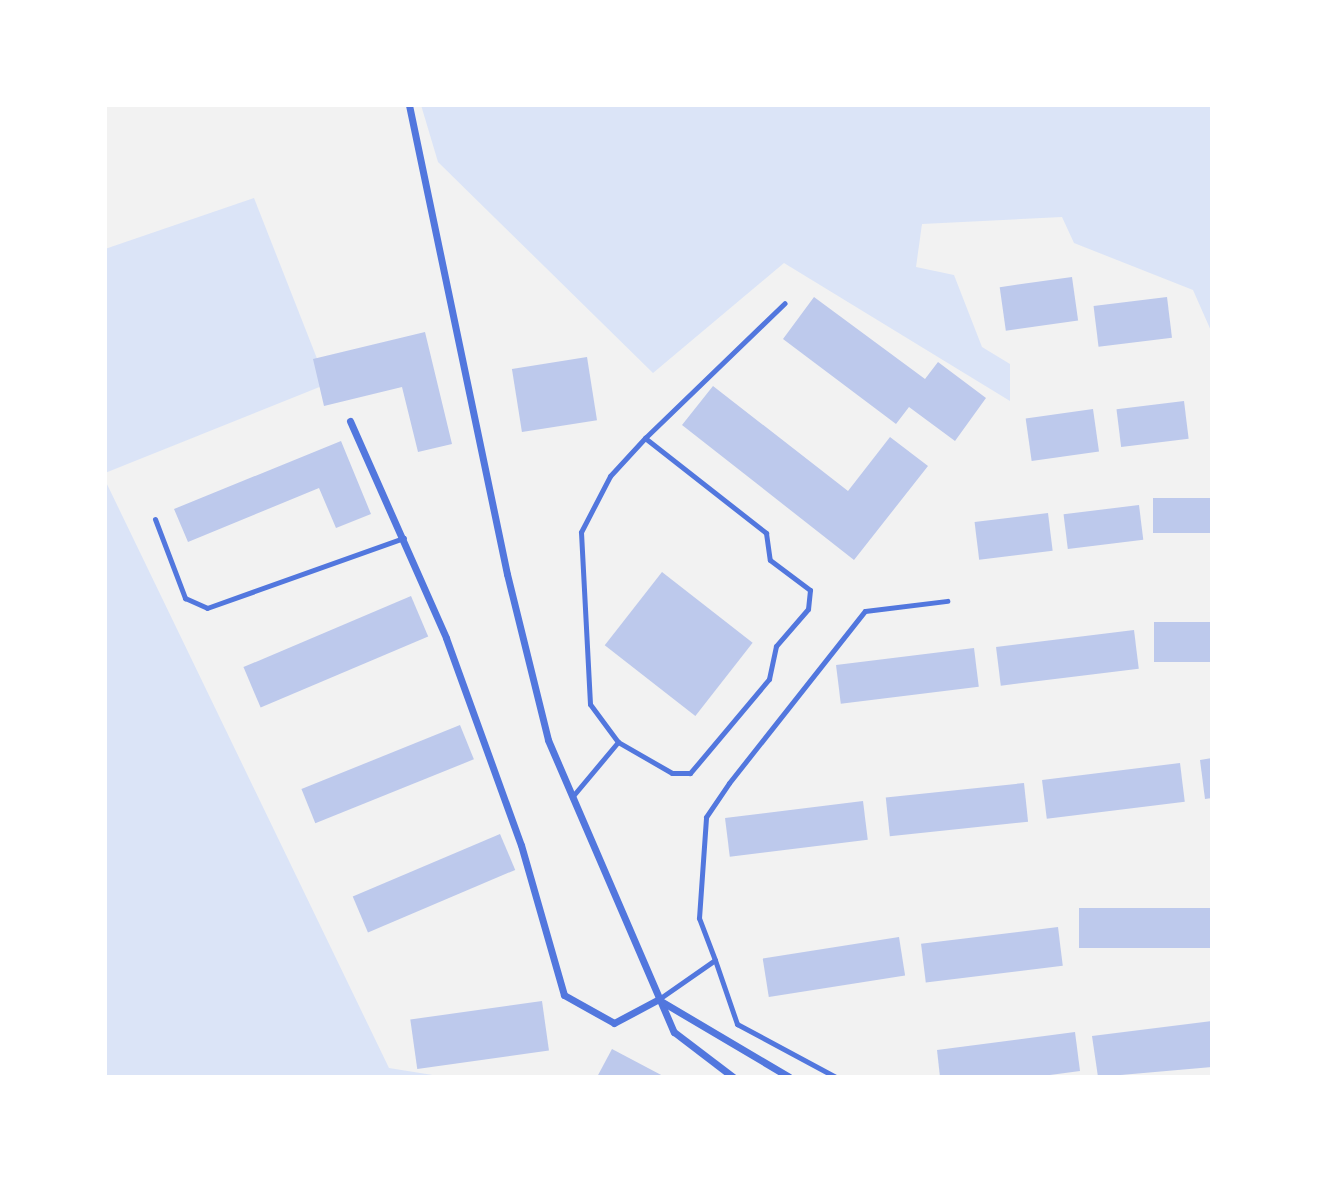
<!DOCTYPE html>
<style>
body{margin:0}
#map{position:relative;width:1317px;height:1182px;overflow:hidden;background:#f2f2f2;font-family:"Work Sans",sans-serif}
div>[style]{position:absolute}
.green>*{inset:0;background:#dbe4f7}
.building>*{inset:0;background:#bdc9ec;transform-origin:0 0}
.service>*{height:5px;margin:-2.5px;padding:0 2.5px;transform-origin:2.5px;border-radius:2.5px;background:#5277de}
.minor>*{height:7px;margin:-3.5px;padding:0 3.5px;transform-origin:3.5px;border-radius:3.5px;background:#5277de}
span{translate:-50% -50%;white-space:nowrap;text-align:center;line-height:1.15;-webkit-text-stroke:7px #fff;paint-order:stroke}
.frame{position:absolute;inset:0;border:107px solid #fff;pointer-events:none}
</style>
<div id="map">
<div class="green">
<div style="clip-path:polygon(421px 105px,1212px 105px,1212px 333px,1193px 290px,1074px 243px,1062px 217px,922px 224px,916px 267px,954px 275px,982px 347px,1010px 364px,1010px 401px,784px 263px,653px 373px,438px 162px)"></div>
<div style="clip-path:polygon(254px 198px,327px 384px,105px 473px,105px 249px)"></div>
<div style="clip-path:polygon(105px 480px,389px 1068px,445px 1077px,105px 1077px)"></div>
</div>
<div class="building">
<div style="left:1072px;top:277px;width:44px;height:73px;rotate:82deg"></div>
<div style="clip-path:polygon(814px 297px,925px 379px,938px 362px,986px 398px,955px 441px,909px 407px,896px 424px,783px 339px)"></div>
<div style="left:1167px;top:297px;width:41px;height:74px;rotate:83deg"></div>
<div style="clip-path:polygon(425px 332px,452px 444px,418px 452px,402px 387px,324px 406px,313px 359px)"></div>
<div style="left:587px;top:357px;width:64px;height:76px;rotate:81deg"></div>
<div style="clip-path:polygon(713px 386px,848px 491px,890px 437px,928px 466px,854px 560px,682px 425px)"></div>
<div style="left:1184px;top:401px;width:38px;height:68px;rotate:83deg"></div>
<div style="left:1093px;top:409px;width:43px;height:68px;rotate:82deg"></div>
<div style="clip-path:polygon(341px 441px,371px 514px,336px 528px,319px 488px,188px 542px,174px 509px)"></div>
<div style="left:1212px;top:498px;width:35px;height:59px;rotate:90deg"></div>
<div style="left:1139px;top:505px;width:35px;height:76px;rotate:83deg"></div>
<div style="left:1048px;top:513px;width:38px;height:74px;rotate:83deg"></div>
<div style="left:662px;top:572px;width:115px;height:93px;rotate:38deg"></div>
<div style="left:411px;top:596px;width:44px;height:182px;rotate:67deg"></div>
<div style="left:1212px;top:622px;width:40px;height:58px;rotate:90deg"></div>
<div style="left:1134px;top:630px;width:39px;height:139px;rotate:83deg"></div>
<div style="left:974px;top:648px;width:39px;height:139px;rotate:83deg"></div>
<div style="left:460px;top:725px;width:37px;height:171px;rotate:68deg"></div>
<div style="clip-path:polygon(1212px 758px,1212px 798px,1205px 799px,1200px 760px)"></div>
<div style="left:1180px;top:763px;width:39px;height:139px;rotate:83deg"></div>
<div style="left:1024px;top:783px;width:39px;height:139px;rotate:84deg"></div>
<div style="left:863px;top:801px;width:39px;height:139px;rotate:83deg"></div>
<div style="left:500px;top:834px;width:39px;height:160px;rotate:67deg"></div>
<div style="left:1212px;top:908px;width:40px;height:133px;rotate:90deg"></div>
<div style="left:1058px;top:927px;width:39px;height:138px;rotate:83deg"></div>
<div style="left:899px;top:937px;width:39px;height:138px;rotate:81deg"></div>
<div style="left:542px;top:1001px;width:50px;height:133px;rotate:82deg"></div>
<div style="clip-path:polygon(1212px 1021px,1212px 1067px,1098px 1077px,1092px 1036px)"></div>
<div style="clip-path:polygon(1075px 1032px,1080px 1071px,1035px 1077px,940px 1077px,937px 1050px)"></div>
<div style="clip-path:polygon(612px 1049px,665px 1077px,597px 1077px)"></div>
</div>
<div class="service">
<div style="left:645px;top:438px;width:154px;rotate:38.1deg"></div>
<div style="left:766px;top:533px;width:27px;rotate:82deg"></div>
<div style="left:770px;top:560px;width:50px;rotate:36.9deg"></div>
<div style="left:810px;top:590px;width:19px;rotate:96deg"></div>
<div style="left:808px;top:609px;width:49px;rotate:130.9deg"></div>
<div style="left:776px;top:646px;width:34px;rotate:102deg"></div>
<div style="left:769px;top:679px;width:123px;rotate:130deg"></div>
<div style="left:690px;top:773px;width:18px;rotate:180deg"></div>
<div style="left:672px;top:773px;width:62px;rotate:-150.1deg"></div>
<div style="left:618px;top:742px;width:47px;rotate:-126.4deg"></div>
<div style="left:590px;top:704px;width:172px;rotate:-93deg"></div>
<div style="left:581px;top:532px;width:63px;rotate:-62.6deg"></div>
<div style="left:610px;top:476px;width:52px;rotate:-47.4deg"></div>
<div style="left:645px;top:438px;width:194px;rotate:-44deg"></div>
<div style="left:155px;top:519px;width:85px;rotate:69.2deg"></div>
<div style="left:185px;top:598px;width:24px;rotate:24deg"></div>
<div style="left:207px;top:608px;width:209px;rotate:-19.6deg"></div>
<div style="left:572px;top:797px;width:72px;rotate:-50.1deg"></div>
<div style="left:715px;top:960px;width:68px;rotate:71deg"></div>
<div style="left:737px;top:1024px;width:112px;rotate:28.2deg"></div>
<div style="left:659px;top:999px;width:68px;rotate:-34.9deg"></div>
<div style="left:715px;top:960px;width:45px;rotate:-110.9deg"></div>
<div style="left:699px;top:918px;width:101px;rotate:-86deg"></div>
<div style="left:706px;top:817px;width:41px;rotate:-55.9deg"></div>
<div style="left:729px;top:783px;width:219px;rotate:-51.7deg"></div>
<div style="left:865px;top:611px;width:83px;rotate:-7deg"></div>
</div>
<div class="minor">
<div style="left:409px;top:105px;width:479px;rotate:78.2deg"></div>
<div style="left:507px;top:574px;width:171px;rotate:76.1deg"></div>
<div style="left:548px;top:740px;width:318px;rotate:66.7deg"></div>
<div style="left:674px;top:1032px;width:74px;rotate:37.3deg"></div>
<div style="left:350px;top:421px;width:237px;rotate:66.1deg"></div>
<div style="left:446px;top:638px;width:220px;rotate:70.1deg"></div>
<div style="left:521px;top:845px;width:156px;rotate:74deg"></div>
<div style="left:564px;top:995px;width:57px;rotate:29.2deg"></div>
<div style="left:614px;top:1023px;width:51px;rotate:-28.1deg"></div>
<div style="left:659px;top:1000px;width:151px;rotate:30.6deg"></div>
</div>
<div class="frame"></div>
</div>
